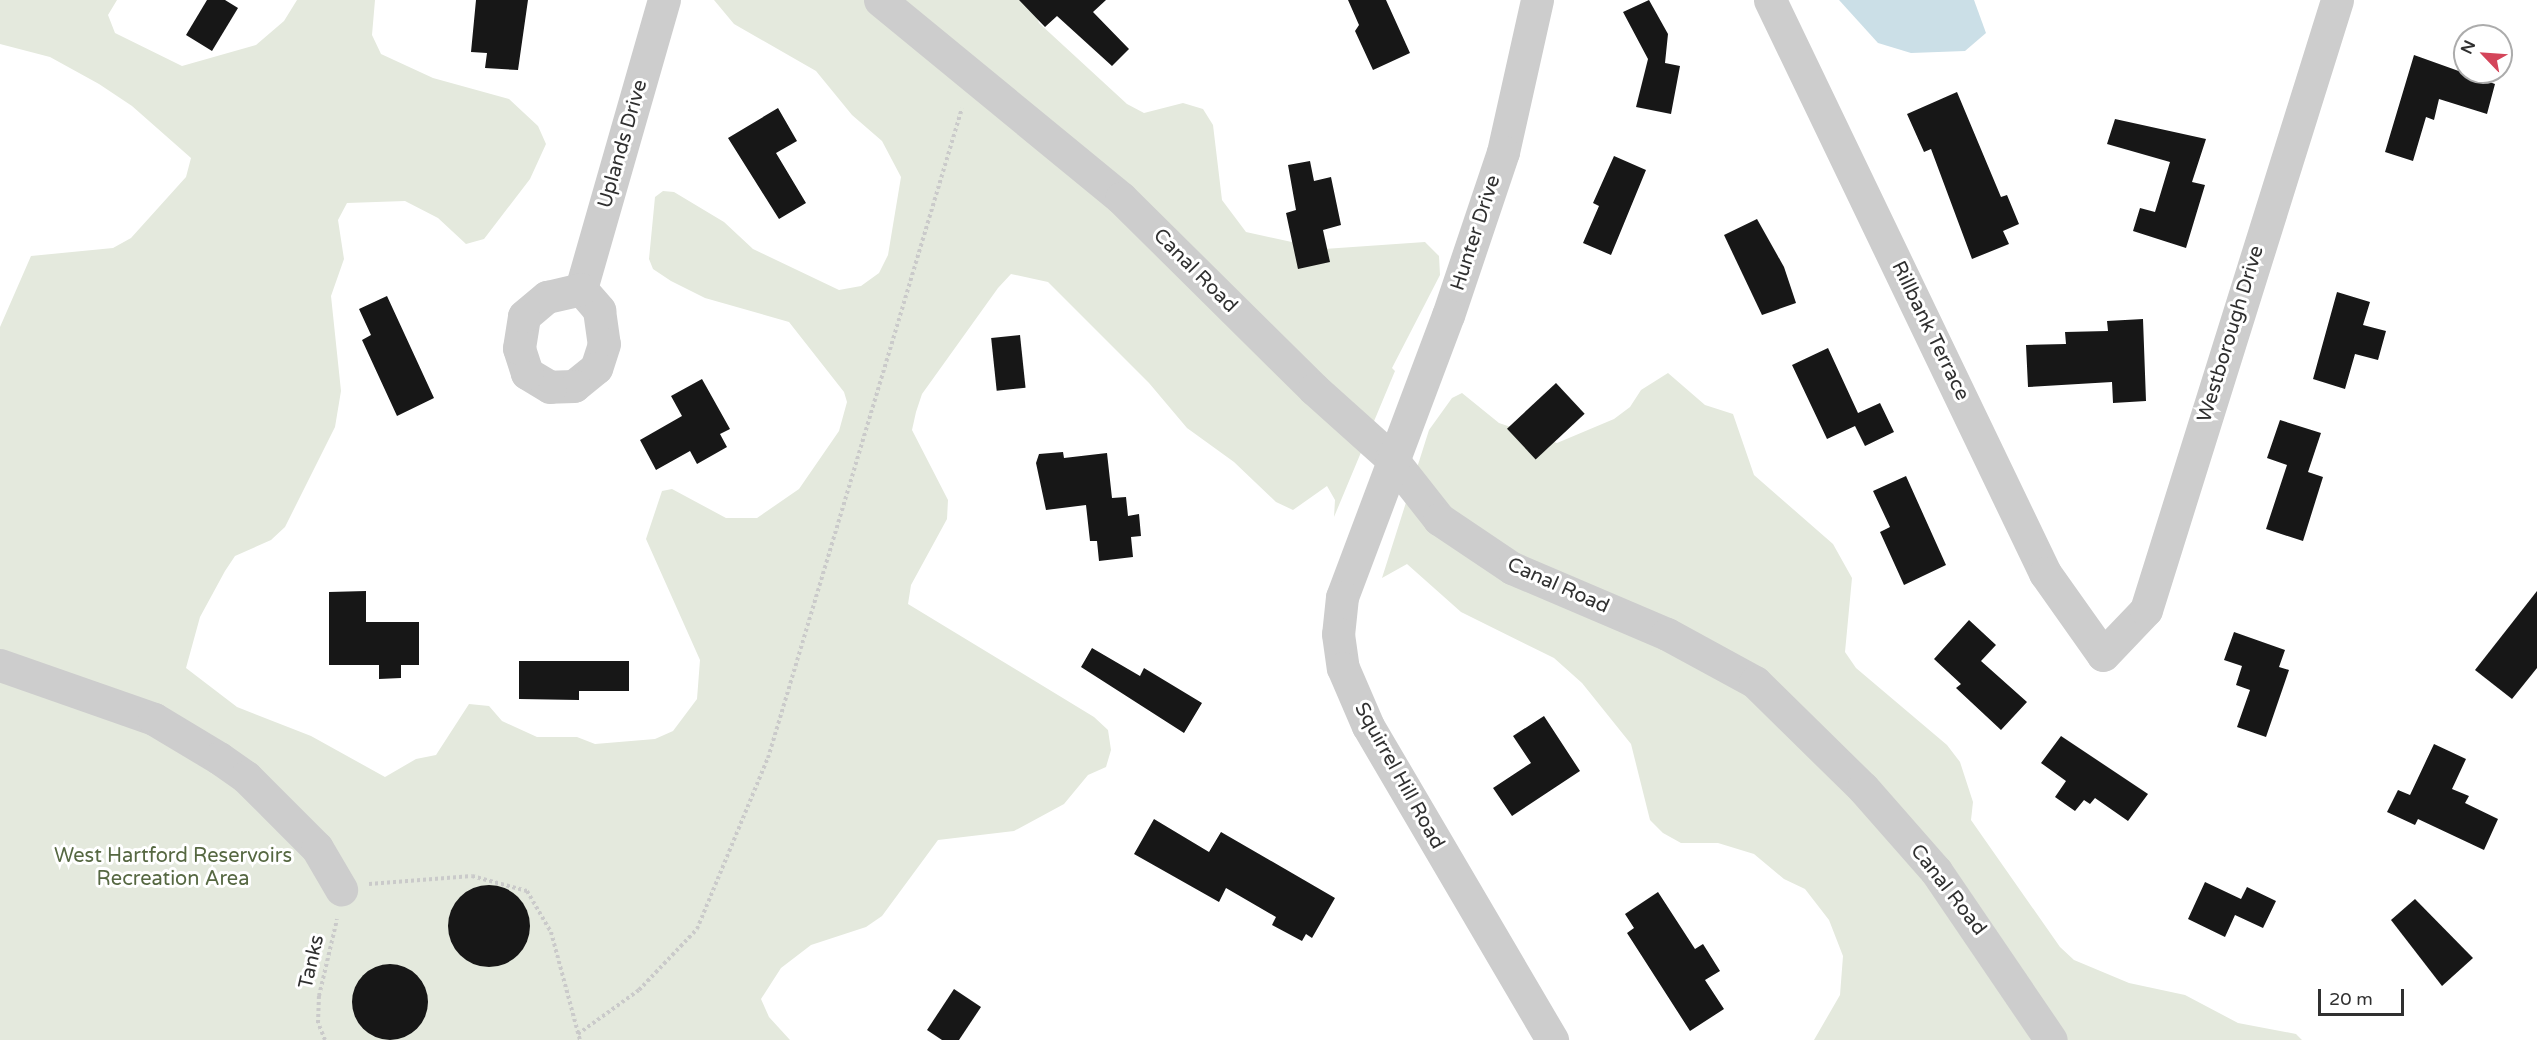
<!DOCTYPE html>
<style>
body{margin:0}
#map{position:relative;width:2537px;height:1040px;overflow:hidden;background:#fff;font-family:"Varela Round",sans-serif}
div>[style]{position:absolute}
.green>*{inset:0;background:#e4e9dd}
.water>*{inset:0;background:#cbdfe7}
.building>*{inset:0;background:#171717;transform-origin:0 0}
.round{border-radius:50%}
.path>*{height:4px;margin-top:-2px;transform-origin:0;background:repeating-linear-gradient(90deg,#cacaca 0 3px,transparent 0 6px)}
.minor>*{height:33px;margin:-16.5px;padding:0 16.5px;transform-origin:16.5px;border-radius:16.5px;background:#cdcdcd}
span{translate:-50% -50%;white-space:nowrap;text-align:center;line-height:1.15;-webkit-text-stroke:6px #fff;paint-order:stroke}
.street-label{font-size:20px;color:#303030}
.park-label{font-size:20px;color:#566842}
.north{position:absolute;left:2453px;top:24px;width:60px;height:60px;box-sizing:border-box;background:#fff;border:2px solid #acacac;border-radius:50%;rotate:295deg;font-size:16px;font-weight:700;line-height:24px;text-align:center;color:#303030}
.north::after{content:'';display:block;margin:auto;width:21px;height:27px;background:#d4455a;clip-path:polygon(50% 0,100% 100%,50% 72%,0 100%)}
.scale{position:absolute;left:2318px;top:989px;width:86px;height:27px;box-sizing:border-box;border:3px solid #303030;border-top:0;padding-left:8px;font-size:18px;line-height:21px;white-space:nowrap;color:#303030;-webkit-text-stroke:4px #fff;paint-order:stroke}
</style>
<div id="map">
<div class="green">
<div style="clip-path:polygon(0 0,117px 0,108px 15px,115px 33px,182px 66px,256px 45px,284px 21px,297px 0,375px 0,372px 35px,381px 54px,433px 78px,509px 99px,538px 126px,546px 144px,530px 179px,484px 239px,466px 244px,438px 218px,405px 201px,347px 203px,338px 220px,344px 259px,331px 296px,341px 391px,335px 427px,285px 527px,271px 540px,235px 556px,225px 571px,200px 617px,186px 668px,237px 707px,311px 736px,385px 777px,416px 759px,436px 755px,469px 704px,489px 706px,502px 721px,537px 737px,577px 737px,595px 744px,655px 739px,673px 731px,697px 699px,700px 660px,646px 539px,662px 491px,672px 489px,726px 518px,757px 518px,799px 489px,839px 431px,847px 402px,844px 392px,789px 322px,705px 298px,671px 281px,653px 269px,649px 259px,655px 197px,663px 191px,674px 192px,724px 222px,753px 249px,839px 290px,861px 286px,879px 273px,888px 255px,901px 177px,882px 141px,852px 115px,816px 71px,734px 24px,714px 0,1031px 0,1039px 23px,1127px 104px,1144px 113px,1183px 103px,1203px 109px,1213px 125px,1222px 200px,1246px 232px,1324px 249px,1425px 242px,1439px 256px,1440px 275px,1392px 368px,1395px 371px,1334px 517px,1335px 500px,1327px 486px,1293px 510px,1276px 502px,1234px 462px,1187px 428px,1149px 383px,1048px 282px,1011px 274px,998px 288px,922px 394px,916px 412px,912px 430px,948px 500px,947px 519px,911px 585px,908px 604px,1094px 717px,1108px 730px,1111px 750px,1106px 767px,1088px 775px,1064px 804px,1014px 831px,938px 840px,882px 916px,866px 927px,811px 945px,781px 968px,761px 999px,769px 1017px,790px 1040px,0 1040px,0 327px,31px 256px,113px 248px,131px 238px,186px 177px,191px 158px,132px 106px,99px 84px,50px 57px,0 44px)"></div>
<div style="clip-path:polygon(1668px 373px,1705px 405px,1733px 414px,1754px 475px,1833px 544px,1852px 578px,1845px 652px,1856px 668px,1947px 745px,1960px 762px,1973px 802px,1971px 820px,2060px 947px,2074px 960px,2129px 983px,2185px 995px,2238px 1023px,2296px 1034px,2302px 1040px,1814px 1040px,1840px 995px,1843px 956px,1829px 920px,1805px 889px,1784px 879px,1754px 854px,1718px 843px,1681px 843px,1663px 833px,1650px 820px,1631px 744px,1582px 683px,1554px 658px,1461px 612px,1407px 564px,1382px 578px,1429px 430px,1452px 398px,1462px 393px,1499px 423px,1557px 443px,1614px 419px,1630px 407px,1641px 390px)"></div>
</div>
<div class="water">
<div style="clip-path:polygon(1839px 0,1974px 0,1986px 33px,1965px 51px,1911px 53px,1878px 43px)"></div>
</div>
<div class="building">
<div style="clip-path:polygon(207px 0,225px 0,238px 8px,212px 51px,186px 35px)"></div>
<div style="clip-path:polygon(476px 0,528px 0,518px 70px,485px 68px,487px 53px,471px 52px)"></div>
<div style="clip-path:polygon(1019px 0,1106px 0,1093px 12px,1129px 49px,1112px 66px,1057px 16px,1045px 27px)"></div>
<div style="clip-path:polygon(1348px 0,1386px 0,1410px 53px,1373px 70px,1355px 31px,1359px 25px)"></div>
<div style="clip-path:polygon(1649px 0,1668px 34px,1665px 63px,1680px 66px,1671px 114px,1636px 107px,1648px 59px,1623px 12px)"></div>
<div style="clip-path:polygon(2414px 55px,2495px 84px,2487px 114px,2439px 99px,2434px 120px,2426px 117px,2413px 161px,2385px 152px)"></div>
<div style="clip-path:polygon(1957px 92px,2001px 197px,2007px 195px,2019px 224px,2003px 231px,2009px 244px,1972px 259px,1931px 149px,1924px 152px,1907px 114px)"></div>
<div style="clip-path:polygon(778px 108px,797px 141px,776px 153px,806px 203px,779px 219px,728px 138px)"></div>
<div style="clip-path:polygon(2115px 119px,2206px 139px,2192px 182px,2205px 185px,2186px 248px,2133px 231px,2140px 208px,2155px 212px,2170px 162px,2107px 144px)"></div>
<div style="clip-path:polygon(1614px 156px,1646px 170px,1611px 255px,1583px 243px,1599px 206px,1593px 203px)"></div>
<div style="clip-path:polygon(1310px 161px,1314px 181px,1331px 177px,1341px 225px,1323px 230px,1330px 262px,1298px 269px,1286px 213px,1296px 210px,1288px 165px)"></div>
<div style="clip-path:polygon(1757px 219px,1784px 267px,1796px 303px,1762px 315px,1724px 235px)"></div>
<div style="clip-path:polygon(2337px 292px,2370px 302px,2363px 325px,2386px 331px,2378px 360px,2355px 354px,2345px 389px,2313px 379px)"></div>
<div style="clip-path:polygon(387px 296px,434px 398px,397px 416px,362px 340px,371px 335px,359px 309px)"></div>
<div style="clip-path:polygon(2143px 319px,2146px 401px,2113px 403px,2112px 382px,2028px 387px,2026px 345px,2066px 344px,2065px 332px,2108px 331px,2107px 321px)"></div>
<div style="left:1020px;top:335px;width:53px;height:29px;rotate:84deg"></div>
<div style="clip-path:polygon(1828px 348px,1858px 413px,1880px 403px,1894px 432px,1865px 446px,1855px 426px,1827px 439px,1792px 365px)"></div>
<div style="clip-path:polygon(702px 379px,730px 429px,720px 434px,727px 447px,697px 464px,690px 451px,656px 470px,640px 440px,682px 416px,671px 396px)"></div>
<div style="left:1556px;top:383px;width:42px;height:67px;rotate:47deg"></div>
<div style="clip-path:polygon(2280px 420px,2321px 433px,2308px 472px,2323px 477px,2303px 541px,2266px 529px,2287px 465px,2267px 458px)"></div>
<div style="clip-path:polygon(1063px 452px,1064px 458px,1107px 453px,1112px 498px,1126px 497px,1128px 516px,1139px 514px,1141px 536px,1131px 537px,1133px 557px,1099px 561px,1097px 541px,1090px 541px,1086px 505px,1046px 510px,1036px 463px,1039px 454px)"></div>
<div style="clip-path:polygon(1906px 476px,1946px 565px,1904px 585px,1880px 532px,1890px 527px,1873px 491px)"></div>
<div style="clip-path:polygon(366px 591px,366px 622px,419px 622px,419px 665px,401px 665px,401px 678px,379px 679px,379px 665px,329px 665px,329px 592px)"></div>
<div style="clip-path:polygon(2537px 591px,2537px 668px,2512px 699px,2475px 670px)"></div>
<div style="clip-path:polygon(1969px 620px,1996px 645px,1981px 661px,2027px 702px,2001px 730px,1956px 688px,1961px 684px,1934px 659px)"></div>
<div style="clip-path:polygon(2234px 632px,2285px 650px,2279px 667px,2289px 670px,2266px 737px,2237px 727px,2250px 690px,2236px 685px,2242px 666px,2224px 660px)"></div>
<div style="clip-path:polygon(1092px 648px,1140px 676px,1144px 668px,1202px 703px,1184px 733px,1081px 667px)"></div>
<div style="clip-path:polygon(519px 661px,629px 661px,629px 691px,579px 691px,579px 700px,519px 699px)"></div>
<div style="clip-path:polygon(1544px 716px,1580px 771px,1512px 816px,1493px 788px,1531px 763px,1513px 736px)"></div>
<div style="clip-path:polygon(2061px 736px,2148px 794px,2128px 821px,2095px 798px,2090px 804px,2084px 800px,2075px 811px,2055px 797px,2066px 781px,2041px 763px)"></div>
<div style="clip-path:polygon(2434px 744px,2466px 759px,2452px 789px,2469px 796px,2465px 803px,2498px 819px,2484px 850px,2418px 819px,2415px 825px,2387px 812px,2398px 790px,2410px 795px)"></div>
<div style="clip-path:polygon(1154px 819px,1209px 852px,1221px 832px,1335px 898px,1312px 938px,1306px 934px,1302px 941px,1272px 925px,1276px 917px,1226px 888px,1219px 902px,1134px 854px)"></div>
<div style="clip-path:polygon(2205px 882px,2241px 899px,2247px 887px,2276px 901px,2263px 928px,2235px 915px,2225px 937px,2188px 919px)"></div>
<div class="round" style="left:448px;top:885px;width:82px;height:82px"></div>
<div style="clip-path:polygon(1658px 892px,1695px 949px,1703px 944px,1720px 971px,1705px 980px,1724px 1009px,1690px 1031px,1627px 933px,1634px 928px,1625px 914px)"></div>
<div style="clip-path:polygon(2415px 899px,2473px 958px,2442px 986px,2391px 920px)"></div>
<div class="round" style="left:352px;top:964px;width:76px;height:76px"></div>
<div style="clip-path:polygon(954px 989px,981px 1007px,959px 1040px,942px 1040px,927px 1030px)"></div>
</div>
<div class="path">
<div style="left:369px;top:884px;width:103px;rotate:-4.4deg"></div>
<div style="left:472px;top:876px;width:57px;rotate:15.3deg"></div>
<div style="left:527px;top:891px;width:48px;rotate:59.7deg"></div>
<div style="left:551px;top:932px;width:112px;rotate:75deg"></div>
<div style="left:578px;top:1034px;width:75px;rotate:-35.8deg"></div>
<div style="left:639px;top:990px;width:84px;rotate:-46.4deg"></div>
<div style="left:697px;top:929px;width:185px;rotate:-67.5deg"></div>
<div style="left:768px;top:758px;width:678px;rotate:-73.38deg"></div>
<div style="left:325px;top:1040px;width:18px;rotate:-112deg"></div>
<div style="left:318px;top:1023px;width:27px;rotate:-88deg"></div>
<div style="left:319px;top:996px;width:79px;rotate:-76.8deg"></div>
</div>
<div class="minor">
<div style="left:880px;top:0;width:312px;rotate:39.4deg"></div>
<div style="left:1121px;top:198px;width:272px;rotate:44.7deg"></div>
<div style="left:1314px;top:389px;width:103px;rotate:41.9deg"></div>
<div style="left:1391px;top:458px;width:78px;rotate:51.8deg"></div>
<div style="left:1439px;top:519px;width:88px;rotate:33.9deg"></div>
<div style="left:1512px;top:568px;width:168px;rotate:23.1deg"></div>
<div style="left:1667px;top:634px;width:100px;rotate:28.6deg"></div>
<div style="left:1755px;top:682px;width:151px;rotate:44.5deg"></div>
<div style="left:1863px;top:788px;width:111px;rotate:48.7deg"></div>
<div style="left:1936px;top:871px;width:204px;rotate:55.8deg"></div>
<div style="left:1537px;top:0;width:156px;rotate:102.6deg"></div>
<div style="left:1503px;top:152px;width:172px;rotate:108.6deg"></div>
<div style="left:1448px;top:315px;width:301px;rotate:110.6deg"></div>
<div style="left:1342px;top:597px;width:37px;rotate:96deg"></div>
<div style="left:1338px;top:634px;width:34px;rotate:82deg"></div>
<div style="left:1343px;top:668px;width:63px;rotate:66.7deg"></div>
<div style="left:1368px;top:726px;width:364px;rotate:59.6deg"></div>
<div style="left:1770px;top:0;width:636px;rotate:64.36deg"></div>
<div style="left:2045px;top:573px;width:100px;rotate:54.7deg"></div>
<div style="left:2103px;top:655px;width:62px;rotate:-46.3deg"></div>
<div style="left:2146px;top:610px;width:639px;rotate:-72.61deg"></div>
<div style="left:581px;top:289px;width:301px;rotate:-74deg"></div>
<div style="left:581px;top:289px;width:28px;rotate:49deg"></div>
<div style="left:599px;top:310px;width:34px;rotate:82deg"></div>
<div style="left:604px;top:344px;width:25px;rotate:108deg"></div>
<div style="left:596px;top:368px;width:28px;rotate:141deg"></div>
<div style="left:574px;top:386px;width:24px;rotate:178deg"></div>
<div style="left:550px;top:387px;width:27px;rotate:-149deg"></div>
<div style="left:527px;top:373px;width:26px;rotate:-108deg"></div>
<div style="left:519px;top:348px;width:32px;rotate:-81deg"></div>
<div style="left:524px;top:316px;width:30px;rotate:-40deg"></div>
<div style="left:547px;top:297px;width:35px;rotate:-13deg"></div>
<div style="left:0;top:665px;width:163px;rotate:19.3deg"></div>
<div style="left:154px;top:719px;width:76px;rotate:31deg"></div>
<div style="left:219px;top:758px;width:33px;rotate:35deg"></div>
<div style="left:246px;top:777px;width:100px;rotate:45deg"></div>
<div style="left:317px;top:848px;width:48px;rotate:59.7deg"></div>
</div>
<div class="street-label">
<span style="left:623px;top:144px;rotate:-74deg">Uplands Drive</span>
<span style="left:1476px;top:233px;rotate:-72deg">Hunter Drive</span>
<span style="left:1195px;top:271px;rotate:45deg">Canal Road</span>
<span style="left:1930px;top:331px;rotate:64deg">Rillbank Terrace</span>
<span style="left:2231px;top:334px;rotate:-73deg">Westborough Drive</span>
<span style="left:1558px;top:586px;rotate:24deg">Canal Road</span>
<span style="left:1399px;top:776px;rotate:61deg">Squirrel Hill Road</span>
<span style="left:1948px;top:890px;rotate:52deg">Canal Road</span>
<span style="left:312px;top:962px;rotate:-77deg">Tanks</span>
</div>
<div class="park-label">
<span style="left:173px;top:868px">West Hartford Reservoirs<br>Recreation Area</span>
</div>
<div class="north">N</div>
<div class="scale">20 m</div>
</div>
